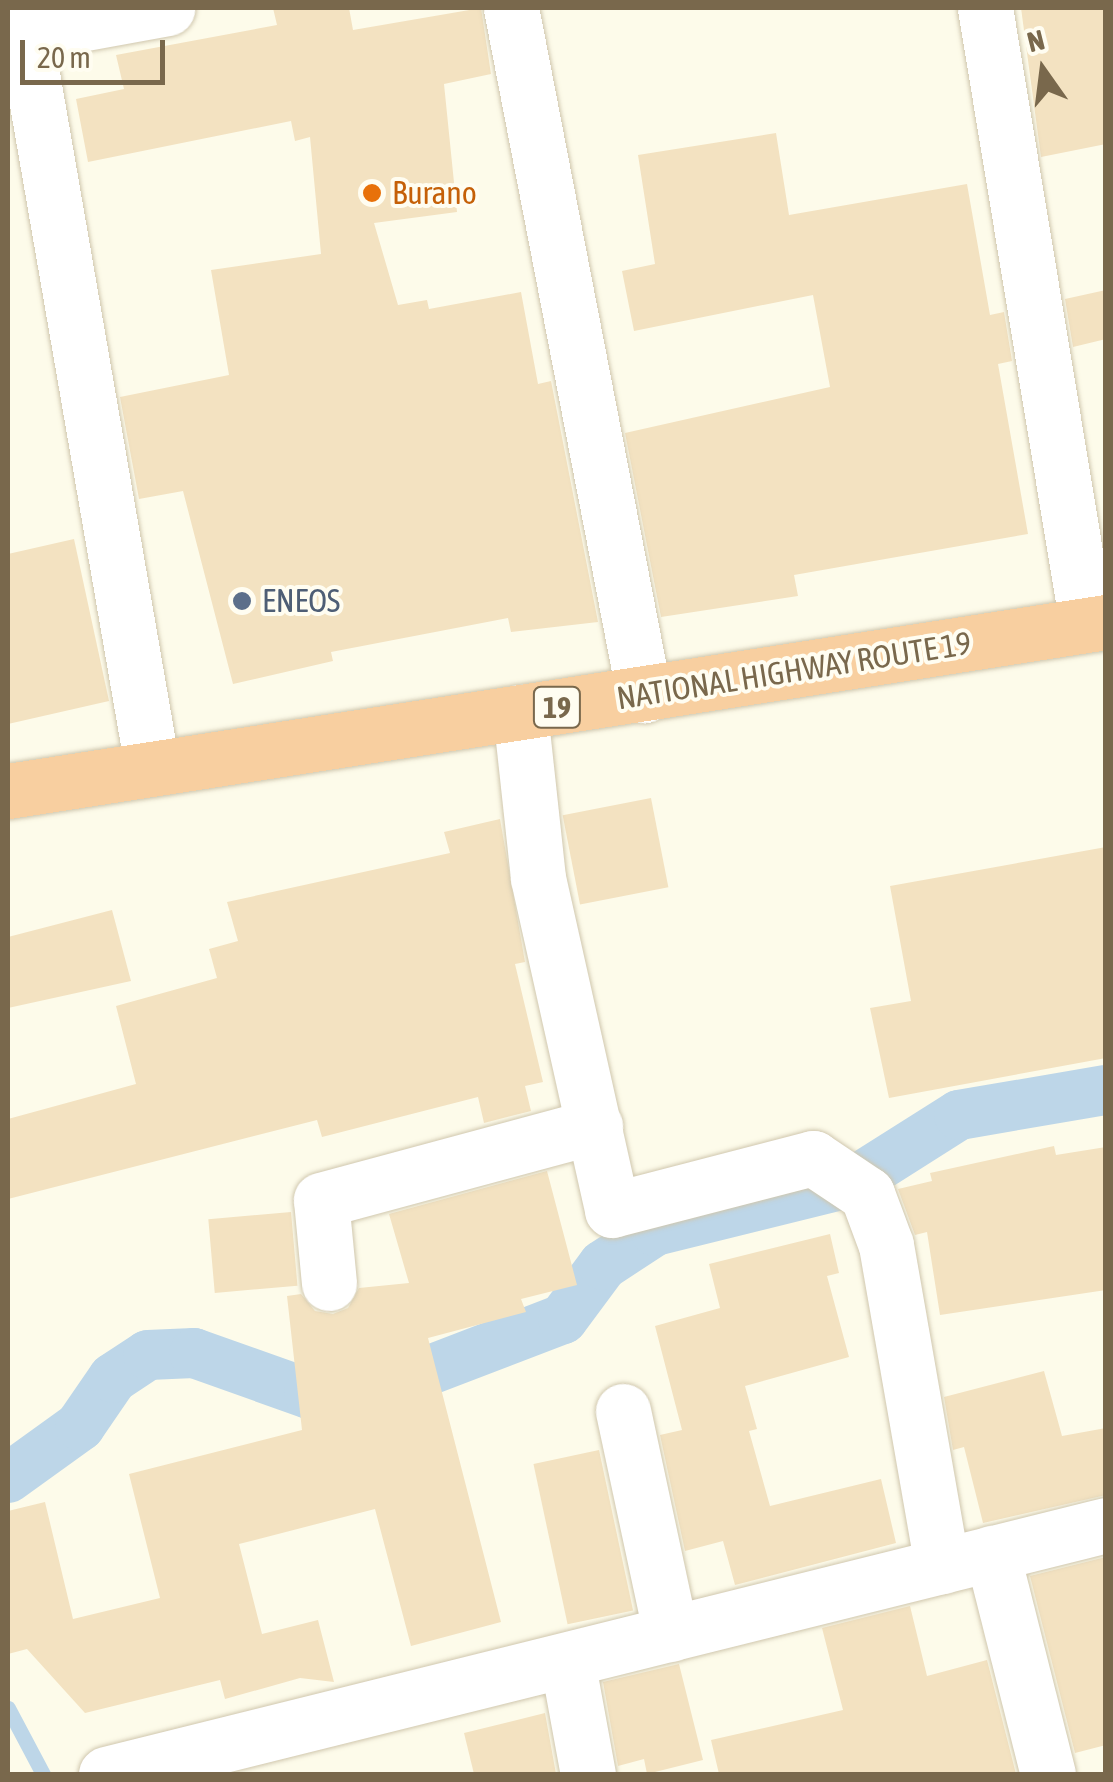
<!DOCTYPE html>
<html>
<head>
<meta charset="utf-8">
<style>
	body { margin:0 }
	#map { position:relative; width:1113px; height:1782px; overflow:hidden; background:#fdfbea; font-family:"Asap Condensed",sans-serif }
	div>[style] { position:absolute }
	.stream>* { height:15px; margin:-7.5px; padding:0 7.5px; transform-origin:7.5px; border-radius:7.5px; background:#bdd6e8 }
	.canal>* { height:50px; margin:-25px; padding:0 25px; transform-origin:25px; border-radius:25px; background:#bdd6e8 }
	.building>* { inset:0; background:#f3e2c1; transform-origin:0 0 }
	.roads { filter:drop-shadow(0 0 2px #d0c7ae) drop-shadow(0 0 2px #d0c7ae) }
	.minor>* { height:55px; margin:-27.5px; padding:0 27.5px; transform-origin:27.5px; border-radius:27.5px; background:#fff }
	.highway>* { height:55px; margin:-27.5px; padding:0 27.5px; transform-origin:27.5px; border-radius:27.5px; background:#f8cfa0 }
	.dots>* { width:28px; height:28px; translate:-50% -50%; box-sizing:border-box; border:5px solid #fffdf1; border-radius:50% }
	span { translate:-50% -50%; white-space:nowrap; text-align:center; line-height:1.15; -webkit-text-stroke:8px #fffdf1; paint-order:stroke }
	.shield-label span { padding:2px 8px; background:#fffdf1; border:2px solid; border-radius:8px; -webkit-text-stroke-width:0 }
	.shield-label { font-size:30px; color:#79684c; font-weight:700 }
	.food-label { font-size:32px; color:#c56008 }
	.left { translate:0 -50%; text-align:left }
	.service-label { font-size:32px; color:#4e5e75 }
	.street-label { font-size:32px; color:#79684c }
	.frame { position:absolute; inset:0; border:10px solid #79684c; pointer-events:none }
	.north { position:absolute; left:993px; top:20px; width:100px; height:100px; -webkit-text-stroke:8px #fffdf1; paint-order:stroke; rotate:346deg; font-size:28px; font-weight:700; line-height:40px; text-align:center; color:#79684c }
	.north::after { content:''; display:block; margin:auto; width:35px; height:45px; background:#79684c; clip-path:polygon(50% 0,100% 100%,50% 72%,0 100%) }
	.scale { position:absolute; left:20px; top:40px; width:145px; height:45px; box-sizing:border-box; border:5px solid #79684c; border-top:0; padding-left:12px; font-size:30px; line-height:35px; white-space:nowrap; color:#79684c; -webkit-text-stroke:8px #fffdf1; paint-order:stroke }
</style>
</head>
<body>
<div id="map">
	<div class="stream">
		<i style="left:8px;top:8px;width:4px"></i>
		<i style="left:8px;top:1708px;width:75px;rotate:62.1deg"></i>
	</div>
	<div class="canal">
		<i style="left:8px;top:1478px;width:89px;rotate:-35.8deg"></i>
		<i style="left:80px;top:1426px;width:58px;rotate:-55.5deg"></i>
		<i style="left:113px;top:1378px;width:42px;rotate:-33.3deg"></i>
		<i style="left:148px;top:1355px;width:46px;rotate:-2.5deg"></i>
		<i style="left:194px;top:1353px;width:122px;rotate:19.6deg"></i>
		<i style="left:309px;top:1394px;width:115px;rotate:-10.5deg"></i>
		<i style="left:422px;top:1373px;width:151px;rotate:-21deg"></i>
		<i style="left:563px;top:1319px;width:67px;rotate:-53.5deg"></i>
		<i style="left:603px;top:1265px;width:62px;rotate:-33.2deg"></i>
		<i style="left:655px;top:1231px;width:204px;rotate:-13.9deg"></i>
		<i style="left:853px;top:1182px;width:125px;rotate:-32.3deg"></i>
		<i style="left:959px;top:1115px;width:149px;rotate:-9.7deg"></i>
	</div>
	<div class="building">
		<i style="clip-path:polygon(273px 8px,349px 8px,353px 30px,481px 8px,491px 74px,444px 84px,457px 212px,374px 223px,398px 305px,427px 300px,429px 309px,521px 292px,538px 384px,551px 381px,598px 622px,511px 632px,508px 618px,331px 652px,333px 661px,233px 684px,183px 491px,139px 499px,120px 397px,229px 375px,211px 270px,321px 254px,310px 137px,295px 141px,291px 121px,88px 162px,76px 99px,124px 89px,116px 55px,277px 25px)"></i>
		<i style="clip-path:polygon(1021px 8px,1106px 8px,1106px 144px,1041px 157px)"></i>
		<i style="clip-path:polygon(776px 133px,789px 215px,967px 184px,990px 315px,1004px 312px,1012px 361px,998px 364px,1028px 534px,794px 575px,798px 596px,661px 617px,625px 433px,830px 387px,813px 295px,634px 331px,622px 271px,655px 264px,638px 155px)"></i>
		<i style="clip-path:polygon(1106px 290px,1106px 339px,1073px 347px,1065px 299px)"></i>
		<i style="clip-path:polygon(74px 539px,109px 701px,8px 724px,8px 554px)"></i>
		<i style="left:651px;top:798px;width:91px;height:90px;rotate:79deg"></i>
		<i style="clip-path:polygon(500px 819px,525px 962px,515px 964px,543px 1082px,525px 1086px,531px 1111px,484px 1123px,478px 1097px,322px 1137px,317px 1120px,8px 1199px,8px 1119px,136px 1084px,116px 1006px,217px 978px,209px 949px,238px 941px,227px 902px,450px 853px,444px 832px)"></i>
		<i style="clip-path:polygon(1106px 847px,1106px 1058px,889px 1098px,870px 1008px,911px 1001px,890px 886px)"></i>
		<i style="clip-path:polygon(112px 910px,131px 981px,8px 1008px,8px 937px)"></i>
		<i style="clip-path:polygon(1054px 1146px,1056px 1155px,1106px 1147px,1106px 1290px,940px 1315px,927px 1232px,915px 1235px,898px 1189px,932px 1181px,930px 1173px)"></i>
		<i style="clip-path:polygon(547px 1171px,577px 1285px,521px 1299px,526px 1312px,428px 1338px,501px 1622px,411px 1646px,375px 1509px,239px 1544px,262px 1634px,318px 1620px,334px 1682px,300px 1678px,225px 1699px,220px 1680px,85px 1713px,27px 1649px,8px 1654px,8px 1511px,45px 1502px,73px 1619px,160px 1598px,129px 1474px,302px 1430px,287px 1296px,301px 1294px,315px 1311px,333px 1314px,348px 1308px,359px 1288px,409px 1283px,389px 1214px)"></i>
		<i style="left:291px;top:1212px;width:74px;height:83px;rotate:85deg"></i>
		<i style="clip-path:polygon(830px 1234px,839px 1273px,827px 1276px,849px 1357px,745px 1386px,757px 1429px,749px 1431px,770px 1506px,881px 1479px,896px 1543px,735px 1585px,723px 1541px,685px 1551px,660px 1435px,682px 1430px,655px 1326px,720px 1308px,709px 1264px)"></i>
		<i style="clip-path:polygon(1044px 1371px,1062px 1436px,1106px 1428px,1106px 1495px,983px 1523px,964px 1447px,953px 1450px,944px 1397px)"></i>
		<i style="left:599px;top:1450px;width:164px;height:67px;rotate:78deg"></i>
		<i style="clip-path:polygon(1106px 1557px,1106px 1745px,1075px 1753px,1030px 1576px)"></i>
		<i style="clip-path:polygon(910px 1606px,927px 1676px,987px 1660px,1016px 1774px,719px 1774px,711px 1740px,843px 1710px,822px 1628px)"></i>
		<i style="clip-path:polygon(679px 1664px,703px 1760px,647px 1774px,644px 1759px,618px 1766px,603px 1682px)"></i>
		<i style="clip-path:polygon(545px 1713px,556px 1774px,474px 1774px,464px 1733px)"></i>
	</div>
	<div class="roads">
		<div class="minor">
			<i style="left:511px;top:8px;width:700px;rotate:79.04deg"></i>
			<i style="left:985px;top:8px;width:625px;rotate:80.61deg"></i>
			<i style="left:25px;top:34px;width:743px;rotate:80.16deg"></i>
			<i style="left:8px;top:37px;width:162px;rotate:-10.3deg"></i>
			<i style="left:520px;top:712px;width:167px;rotate:83.8deg"></i>
			<i style="left:538px;top:878px;width:340px;rotate:77.4deg"></i>
			<i style="left:612px;top:1210px;width:208px;rotate:-14.5deg"></i>
			<i style="left:813px;top:1158px;width:65px;rotate:33.7deg"></i>
			<i style="left:867px;top:1194px;width:54px;rotate:69.6deg"></i>
			<i style="left:886px;top:1245px;width:326px;rotate:80.1deg"></i>
			<i style="left:329px;top:1283px;width:83px;rotate:-95.5deg"></i>
			<i style="left:321px;top:1200px;width:284px;rotate:-15.1deg"></i>
			<i style="left:623px;top:1411px;width:228px;rotate:77.9deg"></i>
			<i style="left:992px;top:1553px;width:228px;rotate:75.8deg"></i>
			<i style="left:567px;top:1660px;width:116px;rotate:79.6deg"></i>
			<i style="left:106px;top:1774px;width:1031px;rotate:-13.98deg"></i>
		</div>
		<div class="highway">
			<i style="left:8px;top:791px;width:1111px;rotate:-8.75deg"></i>
		</div>
	</div>
	<div class="dots">
		<i style="left:372px;top:193px;background:#e8710a"></i>
		<i style="left:242px;top:601px;background:#5c6f8a"></i>
	</div>
	<div class="shield-label">
		<span style="left:557px;top:707px">19</span>
	</div>
	<div class="food-label">
		<span class="left" style="left:392px;top:193px">Burano</span>
	</div>
	<div class="service-label">
		<span class="left" style="left:262px;top:601px">ENEOS</span>
	</div>
	<div class="street-label">
		<span style="left:794px;top:671px;rotate:-9deg">NATIONAL HIGHWAY ROUTE 19</span>
	</div>
	<div class="frame"></div>
	<div class="north">N</div>
	<div class="scale">20 m</div>
</div>
</body>
</html>
